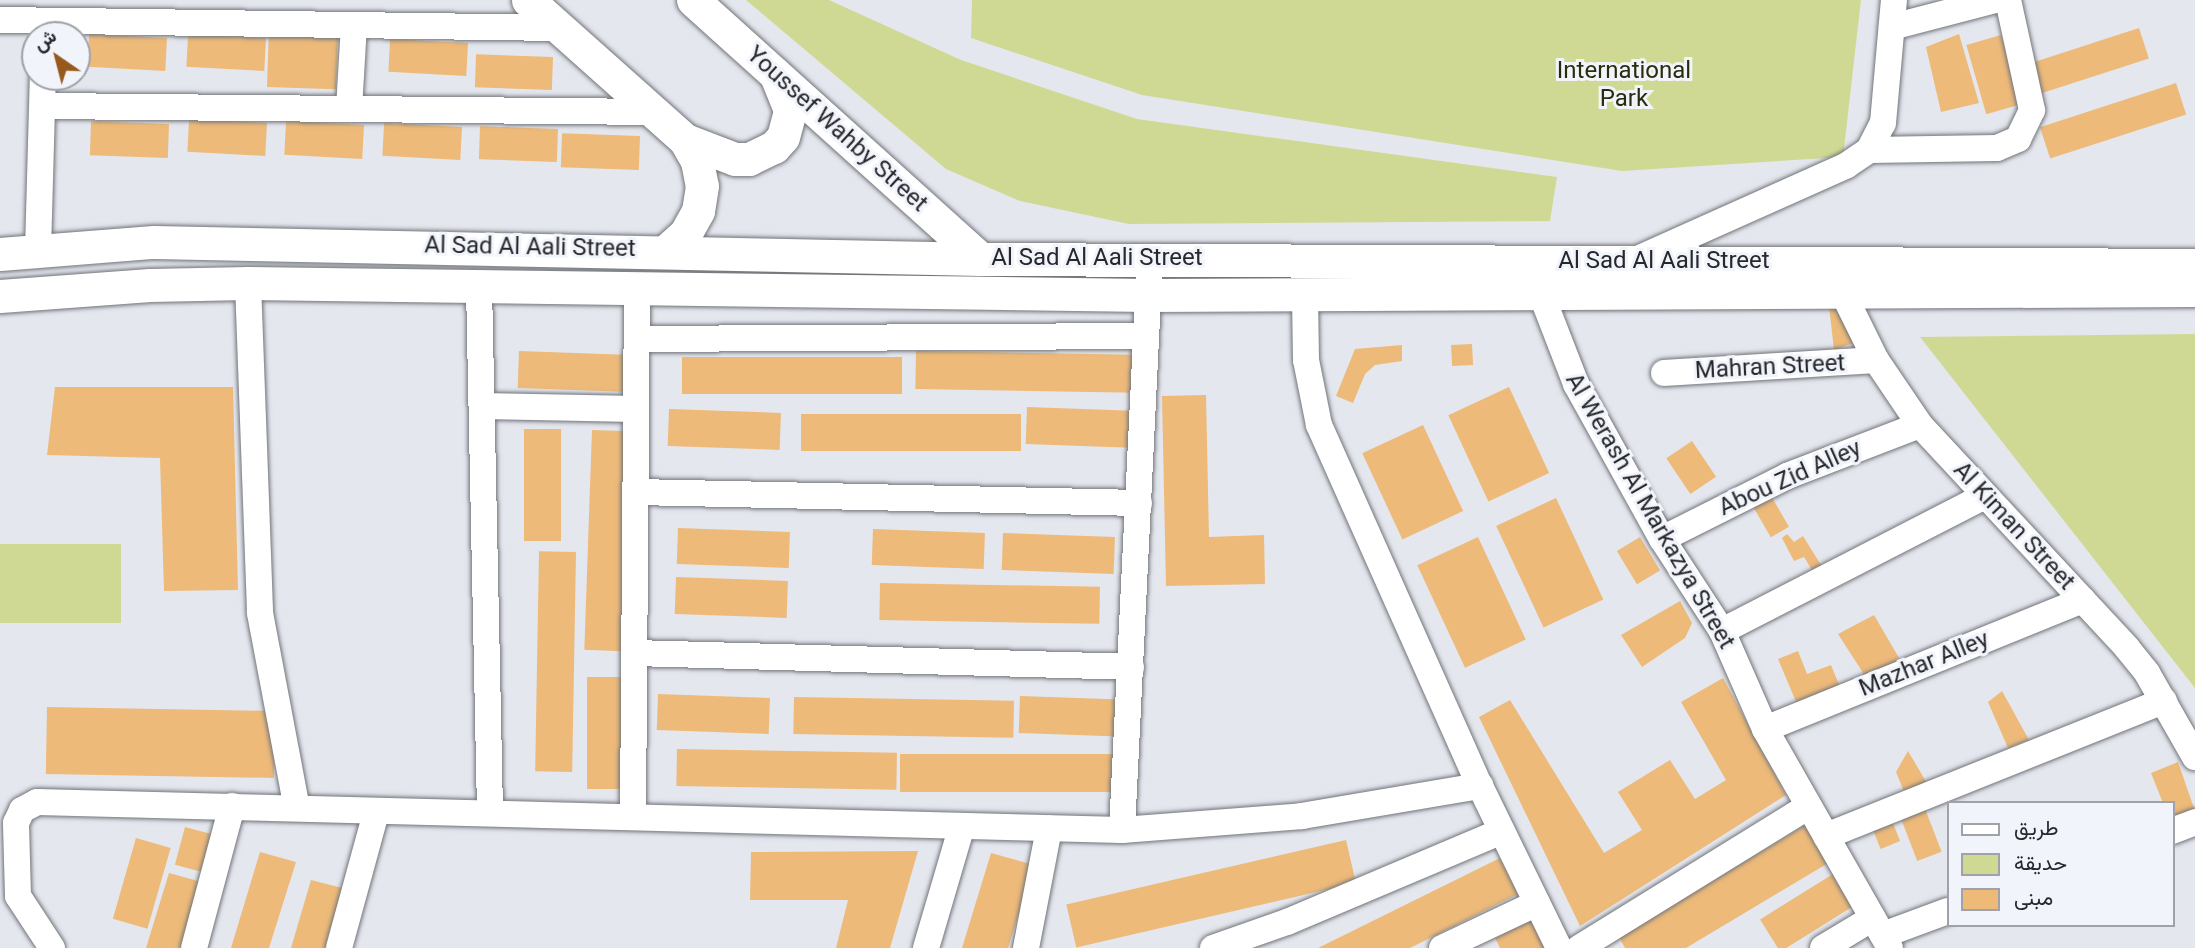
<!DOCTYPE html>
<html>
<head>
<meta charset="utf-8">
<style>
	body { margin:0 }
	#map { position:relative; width:2195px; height:948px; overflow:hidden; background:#e4e7ee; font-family:Roboto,Vazirmatn,sans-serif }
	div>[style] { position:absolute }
	.green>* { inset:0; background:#d0d994; transform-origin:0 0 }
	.building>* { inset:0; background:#edba7a; transform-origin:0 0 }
	.roads { filter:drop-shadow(0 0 2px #717479) drop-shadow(0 0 2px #717479) }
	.minor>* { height:26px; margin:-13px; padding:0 13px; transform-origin:13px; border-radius:13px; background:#fff }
	.major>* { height:33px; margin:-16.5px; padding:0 16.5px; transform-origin:16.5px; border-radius:16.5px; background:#fff }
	span { translate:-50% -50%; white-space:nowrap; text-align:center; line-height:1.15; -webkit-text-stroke:6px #f1f4fb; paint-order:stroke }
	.park-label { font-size:24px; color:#2a2d0b }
	.street-label { font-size:24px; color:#27282b }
	.legend { position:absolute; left:1947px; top:801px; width:228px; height:126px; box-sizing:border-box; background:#f1f4fb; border:2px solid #a0a2a8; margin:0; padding:9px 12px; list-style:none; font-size:21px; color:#27282b }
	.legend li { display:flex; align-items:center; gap:14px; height:35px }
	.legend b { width:35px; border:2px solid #a0a2a8 }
	.north { position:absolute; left:21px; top:21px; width:70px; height:70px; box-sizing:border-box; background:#f1f4fb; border:2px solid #a0a2a8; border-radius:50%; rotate:325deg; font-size:19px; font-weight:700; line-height:28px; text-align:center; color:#27282b }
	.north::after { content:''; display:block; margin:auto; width:24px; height:32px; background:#97591e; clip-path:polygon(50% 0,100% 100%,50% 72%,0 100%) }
</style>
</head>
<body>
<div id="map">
	<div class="green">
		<i style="clip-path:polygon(746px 0,829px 0,961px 60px,1137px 119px,1557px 177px,1550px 221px,1129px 224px,1020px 201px,946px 169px)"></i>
		<i style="clip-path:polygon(972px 0,1861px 0,1843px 157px,1622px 171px,1142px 95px,971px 38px)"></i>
		<i style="clip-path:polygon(2195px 334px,2195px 688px,1920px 337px)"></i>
		<i style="left:0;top:544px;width:121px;height:79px"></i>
	</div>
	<div class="building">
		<i style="left:2139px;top:28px;width:32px;height:117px;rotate:72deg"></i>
		<i style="left:269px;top:29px;width:69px;height:58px;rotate:2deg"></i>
		<i style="clip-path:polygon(1959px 34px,1979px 103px,1941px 112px,1926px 47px)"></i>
		<i style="left:2001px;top:35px;width:72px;height:36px;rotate:74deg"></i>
		<i style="left:167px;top:38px;width:33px;height:78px;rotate:93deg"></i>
		<i style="left:266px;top:38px;width:33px;height:78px;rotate:93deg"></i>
		<i style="left:468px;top:43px;width:33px;height:78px;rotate:93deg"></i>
		<i style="left:553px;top:57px;width:33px;height:77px;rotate:92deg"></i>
		<i style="left:2176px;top:83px;width:33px;height:143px;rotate:72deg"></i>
		<i style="left:267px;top:123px;width:33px;height:78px;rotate:93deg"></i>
		<i style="left:169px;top:124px;width:34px;height:78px;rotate:92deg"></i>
		<i style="left:364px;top:125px;width:34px;height:78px;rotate:93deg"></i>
		<i style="left:462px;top:127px;width:33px;height:78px;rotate:93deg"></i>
		<i style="left:558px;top:129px;width:33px;height:78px;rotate:92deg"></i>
		<i style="left:640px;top:136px;width:34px;height:78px;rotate:92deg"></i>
		<i style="clip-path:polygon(1829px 306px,1846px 306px,1862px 340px,1834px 350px)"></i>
		<i style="left:1472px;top:344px;width:21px;height:21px;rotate:87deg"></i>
		<i style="clip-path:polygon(1402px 345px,1402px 361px,1375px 365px,1365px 374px,1353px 403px,1336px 396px,1355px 349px)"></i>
		<i style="left:519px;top:351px;width:113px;height:37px;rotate:2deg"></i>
		<i style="left:916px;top:351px;width:220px;height:38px;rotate:1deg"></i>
		<i style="left:682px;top:357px;width:220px;height:37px"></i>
		<i style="clip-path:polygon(55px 387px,233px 387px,238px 590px,164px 591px,160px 458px,47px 455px)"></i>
		<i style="left:1509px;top:387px;width:95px;height:67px;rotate:65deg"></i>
		<i style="clip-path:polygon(1206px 395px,1209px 537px,1264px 535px,1265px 584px,1166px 586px,1162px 396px)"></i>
		<i style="left:1027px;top:407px;width:112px;height:37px;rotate:2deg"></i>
		<i style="left:669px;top:409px;width:112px;height:37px;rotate:2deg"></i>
		<i style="left:801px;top:414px;width:220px;height:37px"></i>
		<i style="left:1423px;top:425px;width:95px;height:67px;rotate:65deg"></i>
		<i style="left:524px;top:429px;width:37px;height:112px"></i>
		<i style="left:592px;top:430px;width:38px;height:220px;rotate:2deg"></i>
		<i style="left:1692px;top:441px;width:43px;height:31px;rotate:56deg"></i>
		<i style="left:1766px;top:487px;width:46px;height:21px;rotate:60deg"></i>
		<i style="left:1556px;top:498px;width:112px;height:66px;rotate:65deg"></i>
		<i style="left:678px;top:528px;width:112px;height:36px;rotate:2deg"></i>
		<i style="left:873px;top:529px;width:112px;height:36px;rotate:2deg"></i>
		<i style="left:1003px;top:533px;width:112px;height:37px;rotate:2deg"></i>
		<i style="clip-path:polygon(1787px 534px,1794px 542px,1803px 536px,1821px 565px,1812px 570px,1804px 557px,1794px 561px,1782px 538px)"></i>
		<i style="left:1478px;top:537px;width:113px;height:67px;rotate:65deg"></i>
		<i style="left:1640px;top:537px;width:39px;height:27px;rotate:59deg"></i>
		<i style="left:576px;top:552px;width:220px;height:37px;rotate:91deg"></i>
		<i style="left:676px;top:577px;width:112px;height:37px;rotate:2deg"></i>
		<i style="left:880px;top:583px;width:220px;height:37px;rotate:1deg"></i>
		<i style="clip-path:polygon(1680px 601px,1692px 623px,1685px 638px,1642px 667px,1621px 635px)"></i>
		<i style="clip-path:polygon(1874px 615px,1902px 663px,1867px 679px,1838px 634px)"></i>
		<i style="clip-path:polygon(1798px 651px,1807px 674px,1831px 665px,1842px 692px,1799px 709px,1778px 659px)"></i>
		<i style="left:587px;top:677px;width:37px;height:112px"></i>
		<i style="clip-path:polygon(1723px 678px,1786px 795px,1580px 926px,1479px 717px,1510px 700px,1604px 853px,1642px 830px,1618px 792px,1670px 760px,1695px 799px,1726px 780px,1681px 702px)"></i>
		<i style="clip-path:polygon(2002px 691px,2029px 740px,2008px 748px,1988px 702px)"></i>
		<i style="left:658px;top:694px;width:112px;height:36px;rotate:2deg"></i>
		<i style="left:1020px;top:696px;width:100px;height:37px;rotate:2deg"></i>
		<i style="left:794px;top:697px;width:220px;height:37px;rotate:1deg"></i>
		<i style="left:47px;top:707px;width:228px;height:67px;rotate:1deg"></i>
		<i style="left:677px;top:749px;width:220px;height:37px;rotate:1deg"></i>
		<i style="clip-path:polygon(1908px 751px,1928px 785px,1905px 794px,1896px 772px)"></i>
		<i style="left:900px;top:754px;width:221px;height:38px"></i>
		<i style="clip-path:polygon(2178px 762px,2195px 811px,2172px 820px,2172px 803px,2163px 803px,2151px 773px)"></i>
		<i style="left:1924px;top:806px;width:49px;height:26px;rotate:69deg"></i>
		<i style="left:1890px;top:816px;width:27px;height:21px;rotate:68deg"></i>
		<i style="clip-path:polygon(1812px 821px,1835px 859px,1686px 948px,1625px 948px,1619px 937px)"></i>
		<i style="left:185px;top:827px;width:35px;height:39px;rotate:15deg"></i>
		<i style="left:136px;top:838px;width:36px;height:84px;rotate:16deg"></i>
		<i style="left:1346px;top:840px;width:44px;height:287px;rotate:77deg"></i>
		<i style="clip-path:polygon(918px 851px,890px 948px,836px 948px,848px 900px,750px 900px,751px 852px)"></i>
		<i style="clip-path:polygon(260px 852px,296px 862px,269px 948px,231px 948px)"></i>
		<i style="clip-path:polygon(991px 853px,1034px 865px,1008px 948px,962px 948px)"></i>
		<i style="clip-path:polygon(1500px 858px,1518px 894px,1410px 948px,1318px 948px)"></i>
		<i style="clip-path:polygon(169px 873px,205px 883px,185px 948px,146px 948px)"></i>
		<i style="left:1833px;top:874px;width:38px;height:86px;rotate:58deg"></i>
		<i style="clip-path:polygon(311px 880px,346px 889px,330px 948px,291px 948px)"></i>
		<i style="clip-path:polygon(1535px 918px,1549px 948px,1500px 948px,1495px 938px)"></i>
	</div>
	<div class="roads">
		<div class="minor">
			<i style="left:0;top:20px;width:559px;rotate:0.82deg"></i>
			<i style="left:1892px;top:27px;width:107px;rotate:-14.6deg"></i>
			<i style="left:43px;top:106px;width:610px;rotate:0.56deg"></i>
			<i style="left:349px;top:109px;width:84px;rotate:-86.6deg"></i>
			<i style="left:1869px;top:150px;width:128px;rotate:-0.9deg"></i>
			<i style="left:1997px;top:148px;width:23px;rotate:-23deg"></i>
			<i style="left:2018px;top:139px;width:32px;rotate:-64deg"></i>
			<i style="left:2032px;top:110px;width:113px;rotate:-102.3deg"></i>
			<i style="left:38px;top:251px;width:174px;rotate:-88.4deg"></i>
			<i style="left:1635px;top:260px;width:232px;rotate:-24.1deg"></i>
			<i style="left:1847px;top:165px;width:27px;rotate:-34deg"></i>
			<i style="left:1869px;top:150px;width:30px;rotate:-63deg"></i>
			<i style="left:1883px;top:123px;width:123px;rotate:-84.9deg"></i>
			<i style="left:248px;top:283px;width:330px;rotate:87.9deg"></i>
			<i style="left:260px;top:613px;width:198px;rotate:79.3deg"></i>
			<i style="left:479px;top:286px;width:527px;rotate:88.8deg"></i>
			<i style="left:1841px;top:289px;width:79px;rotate:63.8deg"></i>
			<i style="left:1876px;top:360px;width:78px;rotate:55.9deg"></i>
			<i style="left:1920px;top:425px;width:304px;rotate:47.1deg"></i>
			<i style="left:2127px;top:648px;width:32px;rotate:51deg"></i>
			<i style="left:2147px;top:673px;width:97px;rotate:60.3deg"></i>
			<i style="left:1540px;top:291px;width:100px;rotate:68.8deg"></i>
			<i style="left:1576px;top:384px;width:177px;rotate:61deg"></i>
			<i style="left:1662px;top:539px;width:110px;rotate:56.9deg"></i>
			<i style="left:1722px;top:631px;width:107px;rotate:66.3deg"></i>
			<i style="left:1765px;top:729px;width:252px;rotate:60.3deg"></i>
			<i style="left:1305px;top:296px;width:64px;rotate:89.1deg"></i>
			<i style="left:1306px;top:360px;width:66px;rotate:78.7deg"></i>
			<i style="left:1319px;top:425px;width:395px;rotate:66deg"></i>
			<i style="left:1480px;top:786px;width:180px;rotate:64deg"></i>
			<i style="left:637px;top:339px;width:509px;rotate:-0.34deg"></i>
			<i style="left:1664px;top:373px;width:212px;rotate:-3.5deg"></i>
			<i style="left:482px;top:406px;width:154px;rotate:1.1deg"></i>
			<i style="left:636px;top:492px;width:503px;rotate:1.25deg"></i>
			<i style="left:1662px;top:539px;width:140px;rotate:-26.7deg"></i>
			<i style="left:1787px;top:476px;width:142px;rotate:-21deg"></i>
			<i style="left:1722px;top:631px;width:293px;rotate:-27.2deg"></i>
			<i style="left:634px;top:653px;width:497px;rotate:1.6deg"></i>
			<i style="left:1765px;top:729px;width:343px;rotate:-22.1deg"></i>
			<i style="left:633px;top:817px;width:527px;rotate:-89.57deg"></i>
			<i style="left:1122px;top:830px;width:573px;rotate:-87.2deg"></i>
			<i style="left:2172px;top:831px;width:25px;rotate:-21deg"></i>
			<i style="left:1826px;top:836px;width:364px;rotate:-21.8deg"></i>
			<i style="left:1883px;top:935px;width:69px;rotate:-20.3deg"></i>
			<i style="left:52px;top:948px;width:62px;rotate:-123.2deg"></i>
			<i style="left:18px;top:896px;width:73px;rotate:-91.6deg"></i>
			<i style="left:16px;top:823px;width:14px;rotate:-65deg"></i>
			<i style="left:22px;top:810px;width:17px;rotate:-28deg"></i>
			<i style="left:37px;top:802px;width:1085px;rotate:1.48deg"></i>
			<i style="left:1122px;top:830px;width:181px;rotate:-4.4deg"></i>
			<i style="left:1302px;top:816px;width:181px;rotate:-9.6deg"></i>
			<i style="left:194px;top:948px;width:147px;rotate:-75deg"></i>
			<i style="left:339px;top:948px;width:140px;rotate:-74.7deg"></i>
			<i style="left:926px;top:948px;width:127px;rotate:-73.6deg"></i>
			<i style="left:1026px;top:948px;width:122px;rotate:-79.1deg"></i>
			<i style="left:1213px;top:948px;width:78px;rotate:-19.4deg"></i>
			<i style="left:1287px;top:922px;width:233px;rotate:-22.9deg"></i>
			<i style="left:1442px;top:948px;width:105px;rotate:-25.3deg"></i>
			<i style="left:1579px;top:948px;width:270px;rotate:-31.7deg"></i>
			<i style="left:1823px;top:948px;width:58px;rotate:-31deg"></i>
		</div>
		<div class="major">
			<i style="left:528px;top:0;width:210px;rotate:41.7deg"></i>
			<i style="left:685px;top:140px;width:24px;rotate:60deg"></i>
			<i style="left:697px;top:161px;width:25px;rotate:79deg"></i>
			<i style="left:702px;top:186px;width:25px;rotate:99deg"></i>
			<i style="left:698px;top:211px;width:25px;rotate:119deg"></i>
			<i style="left:686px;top:233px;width:25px;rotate:138deg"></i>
			<i style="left:693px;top:0;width:387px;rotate:42deg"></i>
			<i style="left:685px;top:140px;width:53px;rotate:20.8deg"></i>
			<i style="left:735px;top:159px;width:14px"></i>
			<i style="left:749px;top:159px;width:28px;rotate:-26deg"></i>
			<i style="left:774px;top:147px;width:13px;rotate:-48deg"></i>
			<i style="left:783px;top:137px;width:28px;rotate:-75deg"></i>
			<i style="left:790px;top:110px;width:38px;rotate:-112deg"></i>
			<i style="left:0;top:254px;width:154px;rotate:-4.5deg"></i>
			<i style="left:154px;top:242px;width:827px;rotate:1.18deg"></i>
			<i style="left:981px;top:259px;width:1214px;rotate:0.28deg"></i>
			<i style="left:0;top:296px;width:150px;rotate:-4.2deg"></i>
			<i style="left:150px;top:285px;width:98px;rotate:-1.2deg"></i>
			<i style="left:248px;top:283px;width:900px;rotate:0.76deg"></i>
			<i style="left:1148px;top:295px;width:1047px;rotate:-0.27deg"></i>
		</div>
	</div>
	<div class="park-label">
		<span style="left:1624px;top:85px">International<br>Park</span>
	</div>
	<div class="street-label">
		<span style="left:837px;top:129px;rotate:42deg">Youssef Wahby Street</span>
		<span style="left:530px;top:247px;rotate:1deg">Al Sad Al Aali Street</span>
		<span style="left:1097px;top:258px">Al Sad Al Aali Street</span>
		<span style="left:1664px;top:261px">Al Sad Al Aali Street</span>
		<span style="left:1770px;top:367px;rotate:-3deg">Mahran Street</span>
		<span style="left:1790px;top:478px;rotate:-24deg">Abou Zid Alley</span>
		<span style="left:1650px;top:511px;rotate:60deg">Al Werash Al Markazya Street</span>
		<span style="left:2014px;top:526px;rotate:47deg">Al Kiman Street</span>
		<span style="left:1924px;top:664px;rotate:-22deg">Mazhar Alley</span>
	</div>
	<ul class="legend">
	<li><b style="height:9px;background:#fff"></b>طريق</li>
	<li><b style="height:19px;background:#d0d994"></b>حديقة</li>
	<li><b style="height:19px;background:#edba7a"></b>مبنى</li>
	</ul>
	<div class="north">ش</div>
</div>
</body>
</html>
